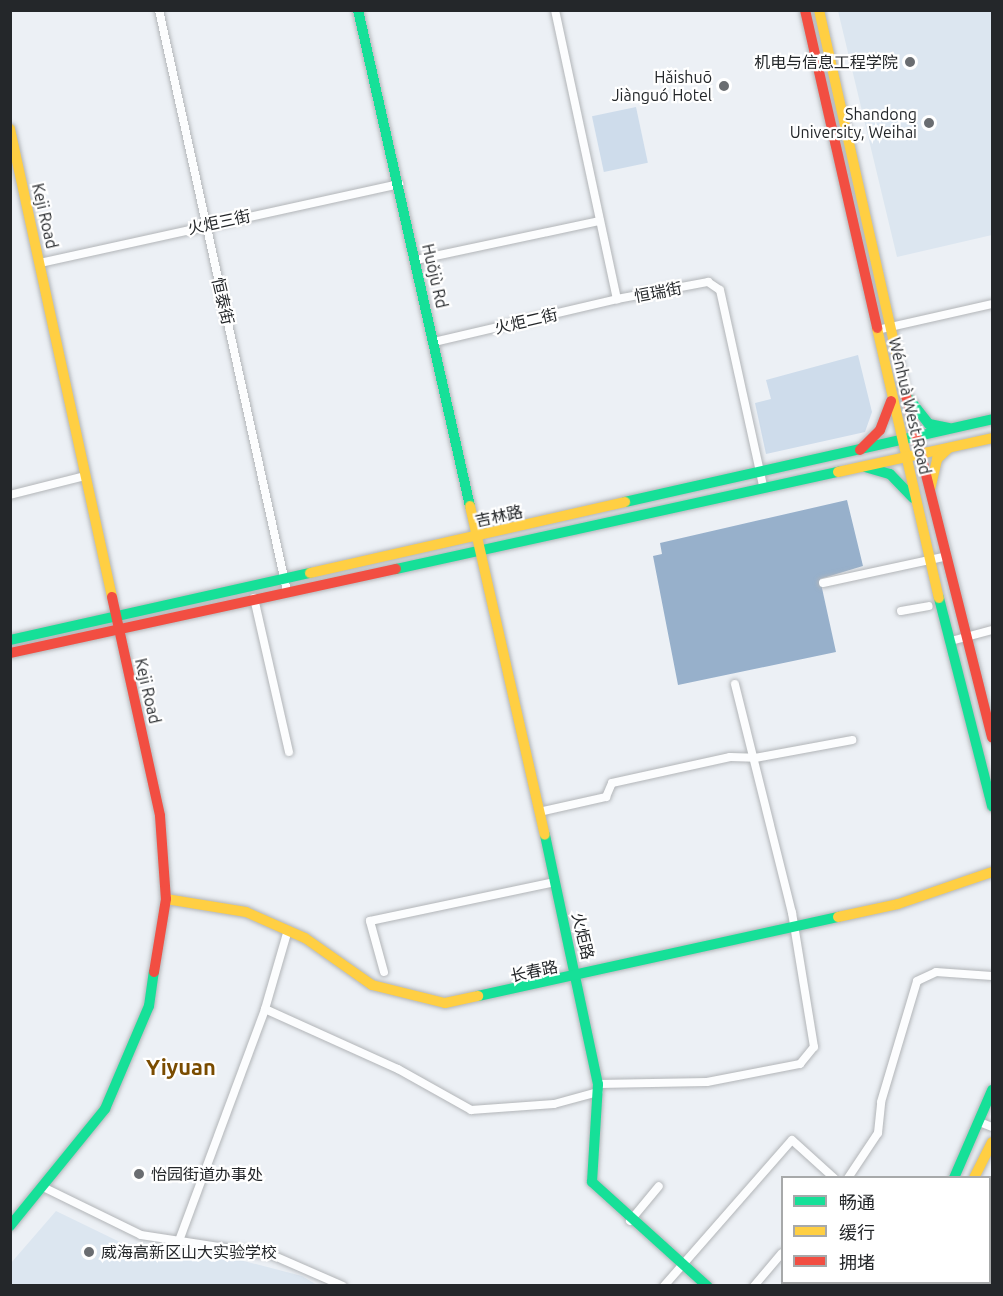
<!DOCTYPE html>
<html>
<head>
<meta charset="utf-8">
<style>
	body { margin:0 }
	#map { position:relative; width:1003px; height:1296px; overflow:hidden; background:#ecf0f5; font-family:Ubuntu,"Noto Sans SC",sans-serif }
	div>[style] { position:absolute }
	.built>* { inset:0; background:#dce6f0 }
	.green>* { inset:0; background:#cedceb; transform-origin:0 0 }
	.water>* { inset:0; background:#97b0cb }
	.roads { filter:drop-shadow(0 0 2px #b2b5b8) drop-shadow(0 0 2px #b2b5b8) }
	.street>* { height:8px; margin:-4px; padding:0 4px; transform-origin:4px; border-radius:4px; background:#fcfdfe }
	.fast>* { height:10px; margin:-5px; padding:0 5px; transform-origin:5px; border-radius:5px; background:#16e098 }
	.slow>* { height:10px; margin:-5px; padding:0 5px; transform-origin:5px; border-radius:5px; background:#ffcf43 }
	.jam>* { height:10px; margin:-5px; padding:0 5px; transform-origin:5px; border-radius:5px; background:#f24e42 }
	.dots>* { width:16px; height:16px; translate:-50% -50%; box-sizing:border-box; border:3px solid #fff; border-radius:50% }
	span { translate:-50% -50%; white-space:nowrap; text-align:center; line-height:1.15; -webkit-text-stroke:4.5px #fff; paint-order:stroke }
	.poi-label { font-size:16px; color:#24272a }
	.right { translate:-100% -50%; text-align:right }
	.left { translate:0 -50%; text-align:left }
	.street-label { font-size:16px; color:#24272a }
	.district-label { font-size:22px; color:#7a4c00; font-weight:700 }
	.frame { position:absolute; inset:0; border:12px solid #24272a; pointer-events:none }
	.legend { position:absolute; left:781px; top:1176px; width:210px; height:108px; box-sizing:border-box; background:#fff; border:2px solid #a7a9aa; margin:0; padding:8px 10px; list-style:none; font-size:18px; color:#24272a }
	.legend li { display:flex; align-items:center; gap:12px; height:30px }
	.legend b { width:30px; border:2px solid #a7a9aa }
</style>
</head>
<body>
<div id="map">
	<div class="built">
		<i style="clip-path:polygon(838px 11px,992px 11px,992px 235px,897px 257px)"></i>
		<i style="clip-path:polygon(56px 1211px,124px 1244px,190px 1259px,240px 1260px,302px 1276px,317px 1285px,11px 1285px,11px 1263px)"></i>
	</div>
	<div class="green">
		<i style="left:636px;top:107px;width:57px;height:45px;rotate:78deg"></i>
		<i style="clip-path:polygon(858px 355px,872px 412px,865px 432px,766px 454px,755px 403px,771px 399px,766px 380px)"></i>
	</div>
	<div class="water">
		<i style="clip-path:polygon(847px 500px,863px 566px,820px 579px,836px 652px,678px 685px,653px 556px,662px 554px,660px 543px)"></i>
	</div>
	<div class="roads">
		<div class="street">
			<i style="left:159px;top:10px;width:595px;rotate:77.58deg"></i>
			<i style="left:555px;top:10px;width:296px;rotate:77.9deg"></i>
			<i style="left:617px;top:299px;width:93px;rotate:-10.6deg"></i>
			<i style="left:708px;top:282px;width:14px;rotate:34deg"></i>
			<i style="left:720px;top:290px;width:200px;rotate:77.6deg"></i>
			<i style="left:416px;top:260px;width:188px;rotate:-12deg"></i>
			<i style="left:40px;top:263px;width:368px;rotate:-12.4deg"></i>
			<i style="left:877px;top:330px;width:118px;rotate:-12.7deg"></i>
			<i style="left:434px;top:342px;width:188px;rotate:-13.2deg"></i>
			<i style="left:10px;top:495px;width:77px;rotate:-14.2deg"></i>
			<i style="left:823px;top:583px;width:123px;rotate:-12.2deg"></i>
			<i style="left:254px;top:598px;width:158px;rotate:77.2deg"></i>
			<i style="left:901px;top:611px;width:28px;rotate:-10deg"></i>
			<i style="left:951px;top:641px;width:42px;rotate:-15deg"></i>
			<i style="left:539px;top:812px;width:69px;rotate:-12.6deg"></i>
			<i style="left:606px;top:797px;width:15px;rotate:-67deg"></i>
			<i style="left:612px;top:783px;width:121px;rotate:-12.4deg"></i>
			<i style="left:730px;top:757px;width:25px;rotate:2deg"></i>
			<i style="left:755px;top:758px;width:99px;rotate:-10.5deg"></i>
			<i style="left:384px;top:972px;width:53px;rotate:-105.4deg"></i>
			<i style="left:370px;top:921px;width:189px;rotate:-11.9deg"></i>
			<i style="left:265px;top:1009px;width:146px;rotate:24.3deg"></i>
			<i style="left:398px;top:1069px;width:84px;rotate:29.3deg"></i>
			<i style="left:471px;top:1110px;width:83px;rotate:-4.1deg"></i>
			<i style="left:554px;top:1104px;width:46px;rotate:-15.3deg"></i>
			<i style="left:598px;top:1084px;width:109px;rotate:-1.1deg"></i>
			<i style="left:707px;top:1082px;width:95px;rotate:-11deg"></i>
			<i style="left:800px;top:1064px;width:22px;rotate:-51deg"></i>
			<i style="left:814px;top:1047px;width:136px;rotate:-99.3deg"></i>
			<i style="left:792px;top:913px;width:236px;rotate:-104deg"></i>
			<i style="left:982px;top:1123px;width:11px;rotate:22deg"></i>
			<i style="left:848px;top:1178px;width:54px;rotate:-56.3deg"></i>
			<i style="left:878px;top:1133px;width:31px;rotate:-84deg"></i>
			<i style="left:881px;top:1102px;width:126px;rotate:-73.4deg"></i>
			<i style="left:917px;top:981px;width:21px;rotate:-25deg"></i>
			<i style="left:936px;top:972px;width:56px;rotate:4.1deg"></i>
			<i style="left:43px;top:1187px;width:109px;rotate:26.1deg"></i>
			<i style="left:141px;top:1235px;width:133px;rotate:8.7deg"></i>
			<i style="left:272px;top:1255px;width:77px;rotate:23.6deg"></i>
			<i style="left:630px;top:1221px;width:45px;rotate:-50.4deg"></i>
			<i style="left:180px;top:1238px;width:244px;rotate:-69.6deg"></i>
			<i style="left:265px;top:1009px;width:82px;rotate:-73.8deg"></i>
			<i style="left:990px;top:1278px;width:2px;rotate:27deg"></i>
			<i style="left:664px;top:1286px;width:194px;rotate:-48.8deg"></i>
			<i style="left:792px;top:1140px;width:57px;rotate:42.1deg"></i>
			<i style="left:754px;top:1286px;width:43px;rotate:-49.7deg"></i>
		</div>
		<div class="fast">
			<i style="left:358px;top:10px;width:508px;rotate:77.28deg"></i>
			<i style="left:910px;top:400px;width:31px;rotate:52deg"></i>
			<i style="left:929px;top:424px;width:20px;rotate:11deg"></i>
			<i style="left:865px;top:467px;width:26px;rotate:16deg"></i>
			<i style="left:890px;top:474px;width:33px;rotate:46deg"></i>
			<i style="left:625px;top:502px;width:376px;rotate:-12.7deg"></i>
			<i style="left:396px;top:569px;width:453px;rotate:-12.4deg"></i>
			<i style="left:939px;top:598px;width:215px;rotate:75.7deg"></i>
			<i style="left:10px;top:640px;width:307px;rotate:-12.6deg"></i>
			<i style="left:545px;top:835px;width:255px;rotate:78deg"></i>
			<i style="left:598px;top:1084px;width:98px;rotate:93.5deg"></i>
			<i style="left:592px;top:1182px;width:155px;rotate:42.1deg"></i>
			<i style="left:478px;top:996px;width:369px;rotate:-12.4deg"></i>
			<i style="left:954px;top:1178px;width:96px;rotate:-66.6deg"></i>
			<i style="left:10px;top:1226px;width:151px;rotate:-50.9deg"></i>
			<i style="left:105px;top:1109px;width:112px;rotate:-66.9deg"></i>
			<i style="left:149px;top:1006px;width:34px;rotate:-82deg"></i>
			<i style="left:897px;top:1286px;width:5px;rotate:-53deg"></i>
		</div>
		<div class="slow">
			<i style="left:819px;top:10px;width:395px;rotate:77.3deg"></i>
			<i style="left:10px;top:129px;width:479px;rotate:77.7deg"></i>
			<i style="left:877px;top:328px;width:277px;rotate:77.1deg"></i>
			<i style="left:838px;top:472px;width:158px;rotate:-12.4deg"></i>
			<i style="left:930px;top:490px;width:32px;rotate:-77deg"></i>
			<i style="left:937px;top:459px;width:16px;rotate:-43deg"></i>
			<i style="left:470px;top:506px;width:337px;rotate:77.2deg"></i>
			<i style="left:310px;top:573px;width:323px;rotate:-12.7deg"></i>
			<i style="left:166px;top:899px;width:81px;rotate:9.2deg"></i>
			<i style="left:246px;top:912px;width:64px;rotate:23.8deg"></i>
			<i style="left:305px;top:938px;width:82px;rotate:35deg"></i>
			<i style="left:372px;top:985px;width:75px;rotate:13.9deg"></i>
			<i style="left:445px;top:1003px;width:34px;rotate:-12deg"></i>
			<i style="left:838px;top:917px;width:61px;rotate:-12.2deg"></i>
			<i style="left:898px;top:904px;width:99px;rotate:-18.8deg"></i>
			<i style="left:974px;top:1178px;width:40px;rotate:-63.4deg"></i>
		</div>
		<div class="jam">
			<i style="left:805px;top:10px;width:326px;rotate:77.2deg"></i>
			<i style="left:906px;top:395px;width:353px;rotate:75.9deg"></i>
			<i style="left:860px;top:450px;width:28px;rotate:-45deg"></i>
			<i style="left:880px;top:430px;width:31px;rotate:-69deg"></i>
			<i style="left:112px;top:597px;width:224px;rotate:77.6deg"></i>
			<i style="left:160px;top:816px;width:83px;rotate:85.9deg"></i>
			<i style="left:166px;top:899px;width:74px;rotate:99.3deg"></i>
			<i style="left:10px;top:653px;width:395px;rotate:-12.3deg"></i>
			<i style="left:877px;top:1286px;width:5px;rotate:-53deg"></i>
		</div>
	</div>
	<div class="dots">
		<i style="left:910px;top:62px;background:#6a6d71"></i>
		<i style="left:724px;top:86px;background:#6a6d71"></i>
		<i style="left:929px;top:123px;background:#6a6d71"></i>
		<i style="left:139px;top:1174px;background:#6a6d71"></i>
		<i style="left:89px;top:1252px;background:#6a6d71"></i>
	</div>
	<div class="poi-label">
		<span class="right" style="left:898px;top:62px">机电与信息工程学院</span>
		<span class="right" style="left:712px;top:86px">Hǎishuō<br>Jiànguó Hotel</span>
		<span class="right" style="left:917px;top:123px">Shandong<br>University, Weihai</span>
		<span class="left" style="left:151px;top:1174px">怡园街道办事处</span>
		<span class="left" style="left:101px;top:1252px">威海高新区山大实验学校</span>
	</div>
	<div class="street-label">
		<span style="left:45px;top:216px;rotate:77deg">Keji Road</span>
		<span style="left:219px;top:222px;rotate:-12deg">火炬三街</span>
		<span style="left:435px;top:276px;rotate:77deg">Huǒjù Rd</span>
		<span style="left:658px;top:292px;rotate:-11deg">恒瑞街</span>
		<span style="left:223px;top:301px;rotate:77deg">恒泰街</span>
		<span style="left:526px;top:321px;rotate:-13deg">火炬二街</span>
		<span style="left:910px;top:406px;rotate:77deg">Wénhuà West Road</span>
		<span style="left:499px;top:516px;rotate:-12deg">吉林路</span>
		<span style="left:148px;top:691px;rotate:77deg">Keji Road</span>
		<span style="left:583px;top:936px;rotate:77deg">火炬路</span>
		<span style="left:534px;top:971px;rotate:-12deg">长春路</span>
	</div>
	<div class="district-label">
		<span style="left:181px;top:1067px">Yiyuan</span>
	</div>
	<div class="frame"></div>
	<ul class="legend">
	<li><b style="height:8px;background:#16e098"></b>畅通</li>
	<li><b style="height:8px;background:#ffcf43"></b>缓行</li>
	<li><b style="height:8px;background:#f24e42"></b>拥堵</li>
	</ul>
</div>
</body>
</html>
